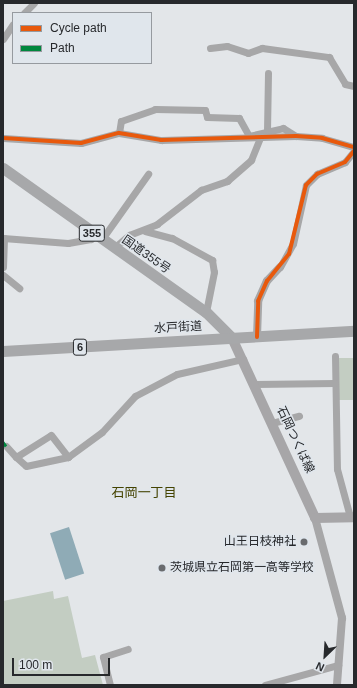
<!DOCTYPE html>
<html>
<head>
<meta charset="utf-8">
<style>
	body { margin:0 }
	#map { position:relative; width:357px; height:688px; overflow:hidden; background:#e3e6e9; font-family:Arial,"Noto Sans JP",sans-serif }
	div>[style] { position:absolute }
	.green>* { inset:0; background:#c3cdc2; transform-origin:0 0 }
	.water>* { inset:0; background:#8fabb6; transform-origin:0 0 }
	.minor>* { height:7px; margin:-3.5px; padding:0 3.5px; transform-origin:3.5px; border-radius:3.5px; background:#a7a7a8 }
	.tertiary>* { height:8px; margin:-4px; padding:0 4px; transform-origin:4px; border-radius:4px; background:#a7a7a8 }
	.secondary>* { height:10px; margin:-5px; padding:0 5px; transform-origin:5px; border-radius:5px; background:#a7a6a8 }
	.trunk>* { height:11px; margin:-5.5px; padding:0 5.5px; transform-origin:5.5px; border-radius:5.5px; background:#a7a8aa }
	.quiet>* { height:3px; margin-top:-1.5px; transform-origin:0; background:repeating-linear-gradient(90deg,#00873e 0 6px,transparent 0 9px) }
	.cycleway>* { height:4px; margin:-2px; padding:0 2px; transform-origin:2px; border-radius:2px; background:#e8590c }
	.dots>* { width:11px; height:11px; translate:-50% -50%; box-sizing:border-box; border:2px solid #e0e6ec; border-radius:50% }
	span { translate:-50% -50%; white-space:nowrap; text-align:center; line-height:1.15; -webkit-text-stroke:3px #e0e6ec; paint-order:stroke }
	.shield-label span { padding:1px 3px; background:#e0e6ec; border:1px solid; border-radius:3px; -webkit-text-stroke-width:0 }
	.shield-label { font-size:11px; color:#27292c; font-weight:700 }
	.street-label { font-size:12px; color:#27292c }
	.poi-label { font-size:12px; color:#27292c }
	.right { translate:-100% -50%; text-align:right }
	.left { translate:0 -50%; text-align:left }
	.neighbourhood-label { font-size:13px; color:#454300 }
	.frame { position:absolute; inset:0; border:4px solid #27292c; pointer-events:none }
	.legend { position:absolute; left:12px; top:12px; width:140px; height:52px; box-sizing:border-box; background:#e0e6ec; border:1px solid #969a9f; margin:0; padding:5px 7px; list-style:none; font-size:12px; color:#27292c }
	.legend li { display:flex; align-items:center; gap:8px; height:20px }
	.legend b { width:20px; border:1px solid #969a9f }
	.north { position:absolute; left:305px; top:636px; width:40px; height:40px; -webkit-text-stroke:3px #e0e6ec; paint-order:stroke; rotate:205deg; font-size:11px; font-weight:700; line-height:16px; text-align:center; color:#27292c }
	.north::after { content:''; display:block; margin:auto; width:14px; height:18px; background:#27292c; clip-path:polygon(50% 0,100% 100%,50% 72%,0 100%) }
	.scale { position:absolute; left:12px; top:658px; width:98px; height:18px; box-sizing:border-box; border:2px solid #27292c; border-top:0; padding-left:5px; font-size:12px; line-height:14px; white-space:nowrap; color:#27292c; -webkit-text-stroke:3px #e0e6ec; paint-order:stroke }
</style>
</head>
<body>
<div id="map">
	<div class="green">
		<i style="left:354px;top:358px;width:42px;height:16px;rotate:90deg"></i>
		<i style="clip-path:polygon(53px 591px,54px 599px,68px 596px,82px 658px,95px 655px,103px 685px,3px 685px,3px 601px)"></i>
	</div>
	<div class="water">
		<i style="left:69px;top:527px;width:49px;height:20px;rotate:72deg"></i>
	</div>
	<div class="minor">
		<i style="left:24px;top:13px;width:14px;rotate:-45deg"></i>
		<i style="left:3px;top:39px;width:18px;rotate:-56deg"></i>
		<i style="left:210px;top:48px;width:17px;rotate:-7deg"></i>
		<i style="left:227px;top:46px;width:22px;rotate:18deg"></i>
		<i style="left:248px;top:53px;width:15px;rotate:-20deg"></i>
		<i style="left:262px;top:48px;width:68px;rotate:7.7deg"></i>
		<i style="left:329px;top:57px;width:31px;rotate:59deg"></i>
		<i style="left:345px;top:84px;width:9px;rotate:13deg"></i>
		<i style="left:267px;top:131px;width:58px;rotate:-89deg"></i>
		<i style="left:119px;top:133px;width:12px;rotate:-81deg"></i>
		<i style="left:121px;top:121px;width:36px;rotate:-19deg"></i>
		<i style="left:155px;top:109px;width:50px;rotate:1.1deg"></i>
		<i style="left:205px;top:110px;width:7px;rotate:74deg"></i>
		<i style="left:207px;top:117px;width:32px;rotate:2deg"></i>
		<i style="left:239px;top:118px;width:21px;rotate:61deg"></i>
		<i style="left:249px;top:136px;width:35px;rotate:-13deg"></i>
		<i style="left:283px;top:128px;width:15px;rotate:32deg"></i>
		<i style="left:3px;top:138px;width:78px;rotate:3.7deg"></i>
		<i style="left:81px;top:143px;width:39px;rotate:-15deg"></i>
		<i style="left:119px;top:133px;width:43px;rotate:9.5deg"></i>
		<i style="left:161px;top:140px;width:135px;rotate:-1.7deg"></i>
		<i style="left:296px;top:136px;width:26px;rotate:4deg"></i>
		<i style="left:322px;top:138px;width:33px;rotate:16deg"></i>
		<i style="left:145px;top:231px;width:28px;rotate:15deg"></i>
		<i style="left:172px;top:238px;width:46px;rotate:28.8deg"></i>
		<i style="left:212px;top:260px;width:12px;rotate:81deg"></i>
		<i style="left:214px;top:272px;width:41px;rotate:101.3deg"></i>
		<i style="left:3px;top:238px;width:65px;rotate:4.4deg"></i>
		<i style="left:68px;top:243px;width:23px;rotate:-10deg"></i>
		<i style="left:91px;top:239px;width:6px;rotate:-45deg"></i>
		<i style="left:102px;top:239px;width:80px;rotate:-54.7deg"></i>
		<i style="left:114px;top:248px;width:20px;rotate:-41deg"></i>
		<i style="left:129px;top:235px;width:30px;rotate:-21deg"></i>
		<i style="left:157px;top:224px;width:56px;rotate:-37.7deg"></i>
		<i style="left:201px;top:190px;width:28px;rotate:-19deg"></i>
		<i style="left:227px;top:181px;width:32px;rotate:-41deg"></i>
		<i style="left:251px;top:160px;width:24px;rotate:-68deg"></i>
		<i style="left:3px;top:267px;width:29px;rotate:-88deg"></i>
		<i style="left:280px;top:267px;width:26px;rotate:-61deg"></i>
		<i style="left:293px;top:244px;width:60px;rotate:-77.6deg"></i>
		<i style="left:306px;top:185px;width:16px;rotate:-45deg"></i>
		<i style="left:317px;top:174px;width:30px;rotate:-23deg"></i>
		<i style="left:345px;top:162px;width:14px;rotate:-51deg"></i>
		<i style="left:3px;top:275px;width:21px;rotate:39deg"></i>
		<i style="left:335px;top:356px;width:113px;rotate:89deg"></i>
		<i style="left:337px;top:469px;width:50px;rotate:74.8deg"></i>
		<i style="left:255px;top:384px;width:80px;rotate:-0.7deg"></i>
		<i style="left:272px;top:423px;width:28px;rotate:-15deg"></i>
		<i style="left:6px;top:446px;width:15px;rotate:48deg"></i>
		<i style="left:16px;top:457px;width:41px;rotate:-32.2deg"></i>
		<i style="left:51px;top:435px;width:28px;rotate:52deg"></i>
		<i style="left:68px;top:457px;width:42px;rotate:-36.3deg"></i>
		<i style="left:102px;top:432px;width:49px;rotate:-47.5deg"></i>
		<i style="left:135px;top:396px;width:47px;rotate:-27.6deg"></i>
		<i style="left:177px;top:374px;width:68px;rotate:-12.8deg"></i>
		<i style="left:16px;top:457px;width:13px;rotate:42deg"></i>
		<i style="left:26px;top:466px;width:43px;rotate:-12.1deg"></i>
		<i style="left:110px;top:685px;width:29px;rotate:-104deg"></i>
		<i style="left:103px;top:657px;width:26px;rotate:-18deg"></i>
		<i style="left:265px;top:685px;width:76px;rotate:-15.3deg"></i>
	</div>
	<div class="tertiary">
		<i style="left:257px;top:337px;width:36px;rotate:-88deg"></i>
		<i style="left:258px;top:301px;width:22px;rotate:-66deg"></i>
		<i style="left:267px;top:281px;width:19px;rotate:-47deg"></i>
		<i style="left:315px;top:518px;width:104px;rotate:74.9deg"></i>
		<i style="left:342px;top:618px;width:67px;rotate:94.3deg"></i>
	</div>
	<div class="secondary">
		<i style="left:232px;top:338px;width:198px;rotate:65.2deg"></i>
		<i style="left:315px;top:518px;width:39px;rotate:-1deg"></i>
	</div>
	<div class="trunk">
		<i style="left:3px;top:168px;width:249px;rotate:35.4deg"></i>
		<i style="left:206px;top:312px;width:37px;rotate:45deg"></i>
		<i style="left:3px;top:351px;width:352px;rotate:-3.3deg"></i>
	</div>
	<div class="quiet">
		<i style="left:3px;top:442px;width:5px;rotate:53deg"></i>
	</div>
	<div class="cycleway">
		<i style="left:3px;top:138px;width:78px;rotate:3.7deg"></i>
		<i style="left:81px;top:143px;width:39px;rotate:-15deg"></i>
		<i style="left:119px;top:133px;width:43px;rotate:9.5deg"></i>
		<i style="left:161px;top:140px;width:135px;rotate:-1.7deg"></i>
		<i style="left:296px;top:136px;width:26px;rotate:4deg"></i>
		<i style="left:322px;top:138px;width:33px;rotate:16deg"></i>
		<i style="left:257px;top:337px;width:36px;rotate:-88deg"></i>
		<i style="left:258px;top:301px;width:22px;rotate:-66deg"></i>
		<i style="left:267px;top:281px;width:35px;rotate:-51deg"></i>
		<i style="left:289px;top:254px;width:71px;rotate:-76.2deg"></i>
		<i style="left:306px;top:185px;width:16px;rotate:-45deg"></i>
		<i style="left:317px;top:174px;width:30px;rotate:-23deg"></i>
		<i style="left:345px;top:162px;width:14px;rotate:-51deg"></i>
	</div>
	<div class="dots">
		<i style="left:304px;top:542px;background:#696b6e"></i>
		<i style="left:162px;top:568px;background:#696b6e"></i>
	</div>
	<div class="shield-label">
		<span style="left:92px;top:233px">355</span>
		<span style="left:80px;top:347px">6</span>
	</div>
	<div class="street-label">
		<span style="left:146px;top:255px;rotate:35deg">国道355号</span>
		<span style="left:178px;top:328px;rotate:-3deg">水戸街道</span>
		<span style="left:295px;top:440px;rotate:65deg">石岡つくば線</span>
	</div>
	<div class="poi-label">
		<span class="right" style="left:296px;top:542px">山王日枝神社</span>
		<span class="left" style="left:170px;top:568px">茨城県立石岡第一高等学校</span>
	</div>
	<div class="neighbourhood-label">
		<span style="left:144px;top:493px">石岡一丁目</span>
	</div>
	<div class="frame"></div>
	<ul class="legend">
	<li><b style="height:5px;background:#e8590c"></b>Cycle path</li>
	<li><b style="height:5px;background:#00873e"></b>Path</li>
	</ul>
	<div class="north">N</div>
	<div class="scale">100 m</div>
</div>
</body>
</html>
